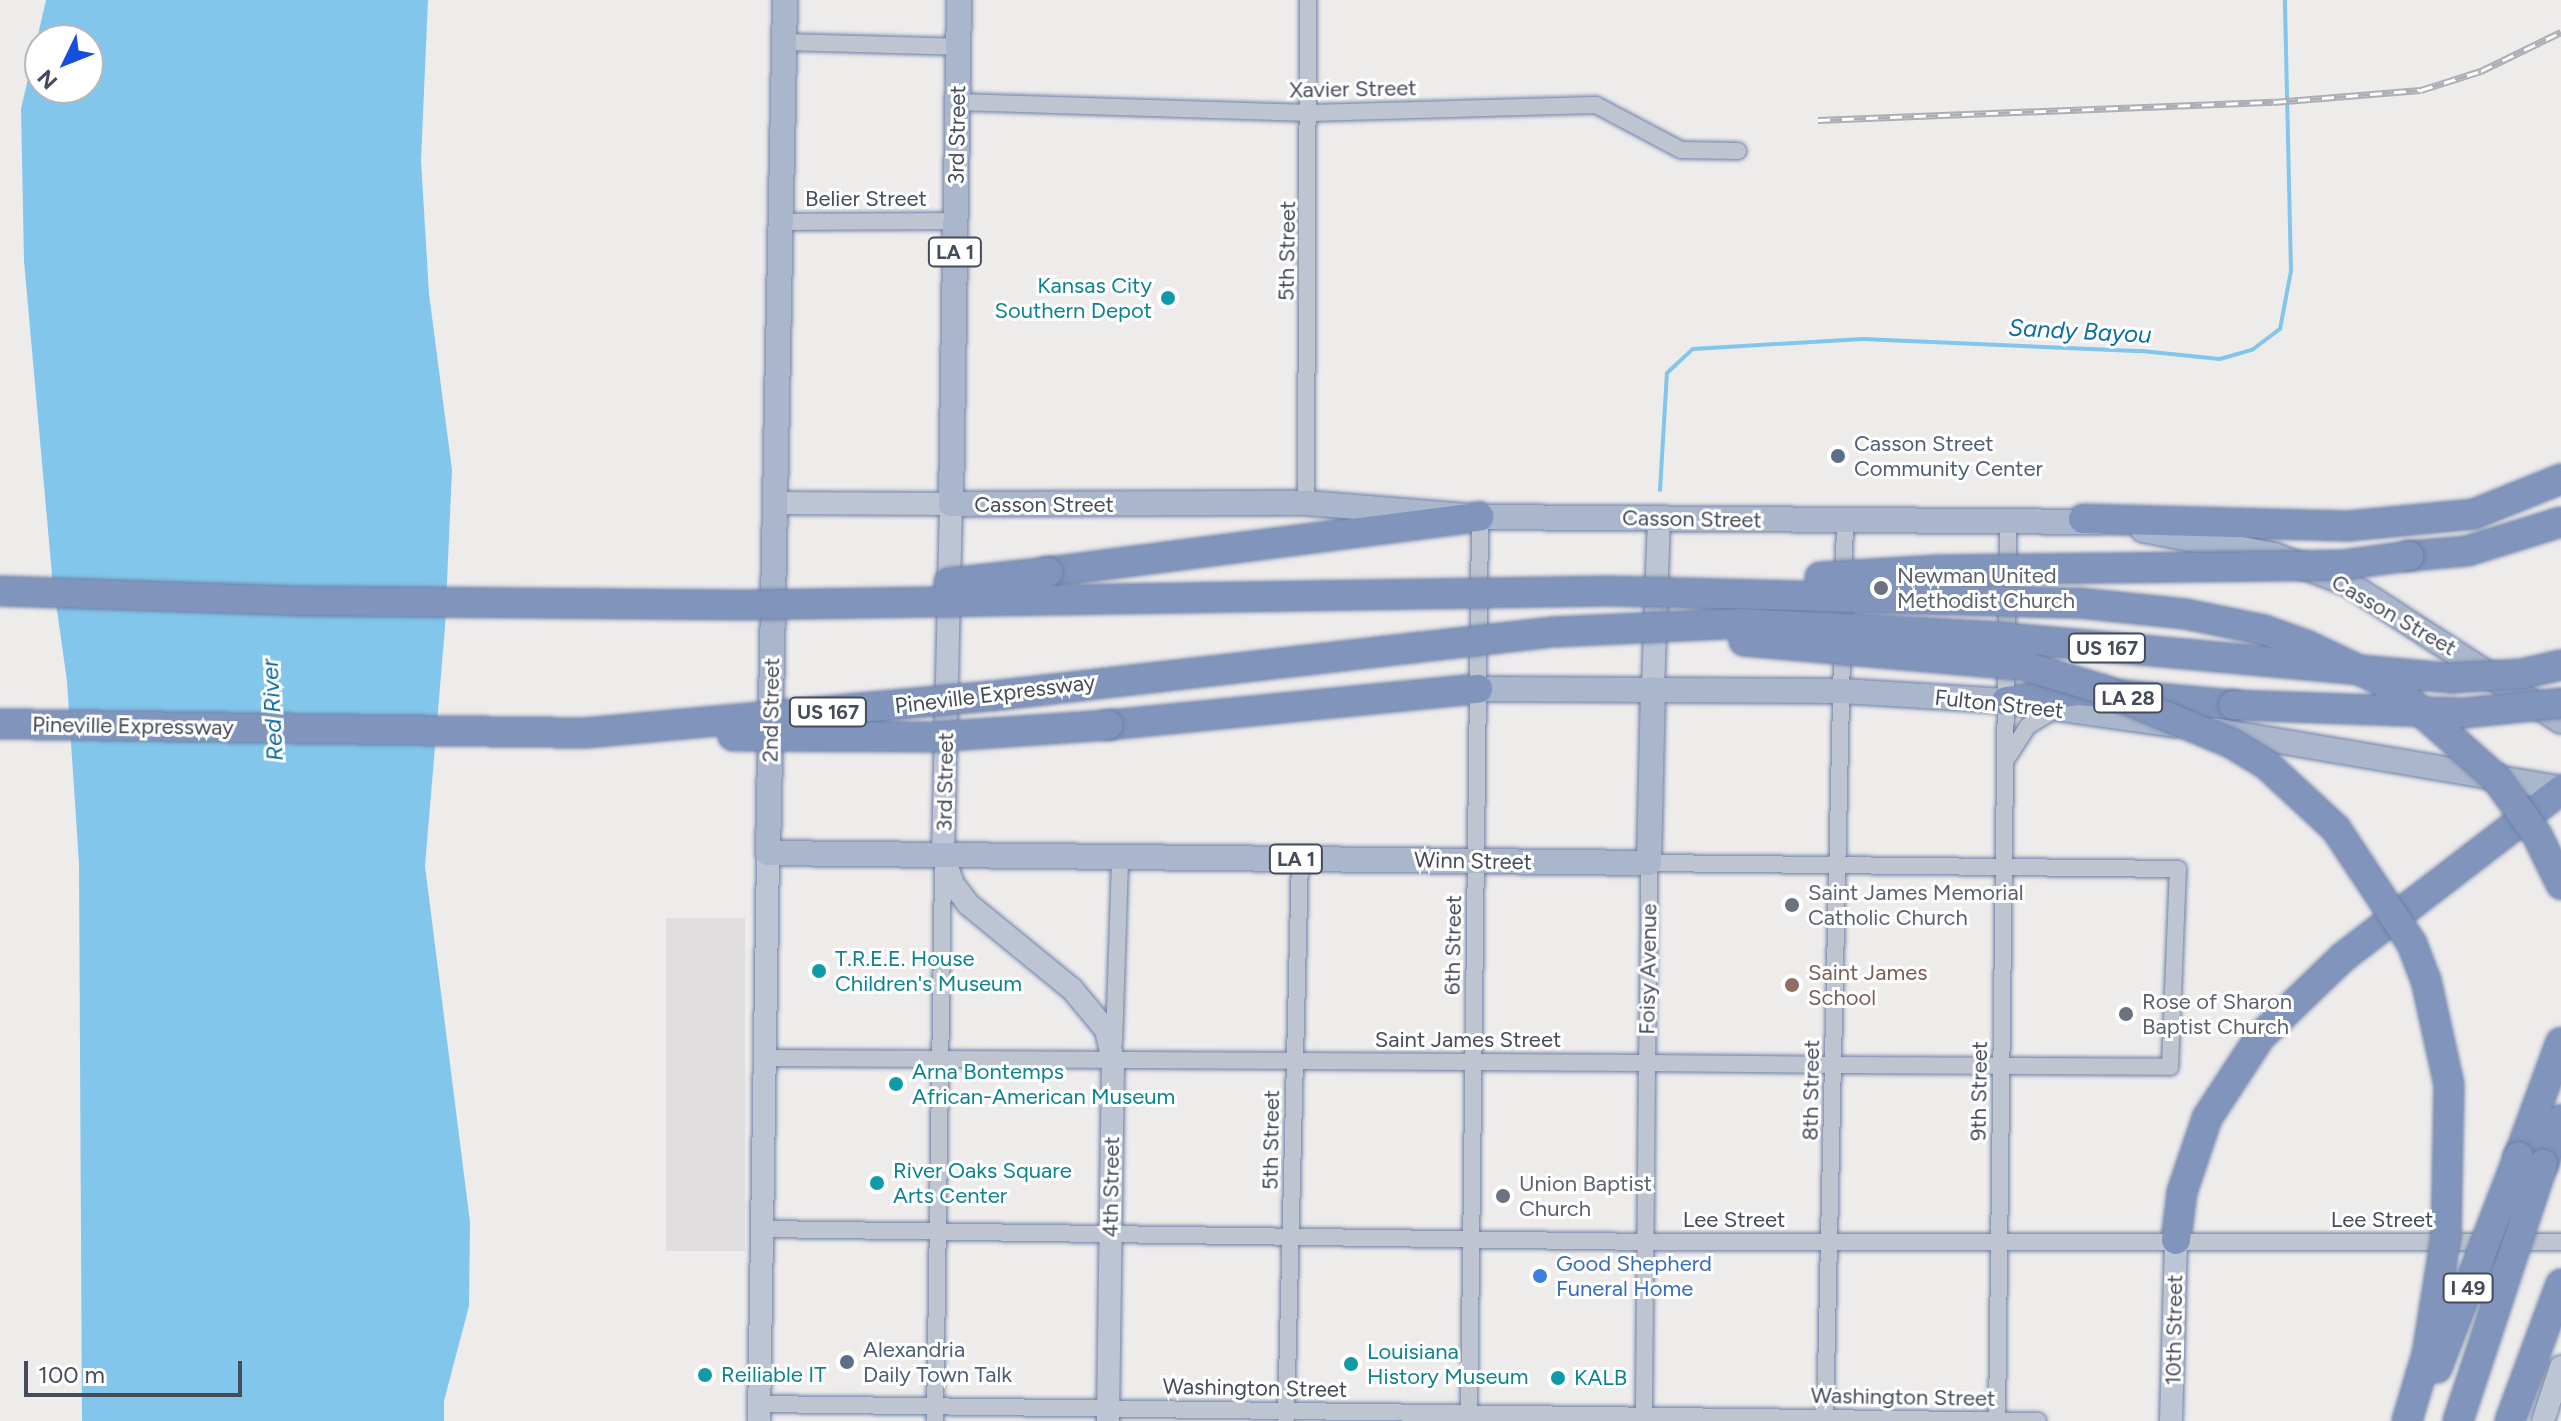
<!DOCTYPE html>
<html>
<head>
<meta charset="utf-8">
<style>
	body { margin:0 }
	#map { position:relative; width:2561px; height:1421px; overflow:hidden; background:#eeebeb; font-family:Figtree,sans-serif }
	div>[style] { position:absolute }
	.education>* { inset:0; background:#dfdddd; transform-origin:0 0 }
	.water>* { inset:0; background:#83c6ec }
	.stream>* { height:4px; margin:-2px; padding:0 2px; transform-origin:2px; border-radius:2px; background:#83c6ec }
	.roads { filter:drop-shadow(0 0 2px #6d80a8) drop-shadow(0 0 2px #6d80a8) }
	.street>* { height:16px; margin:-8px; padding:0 8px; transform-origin:8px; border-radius:8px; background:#bec5d1 }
	.secondary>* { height:22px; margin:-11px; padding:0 11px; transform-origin:11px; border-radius:11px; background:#bdc5d5 }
	.primary>* { height:24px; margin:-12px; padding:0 12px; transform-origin:12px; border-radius:12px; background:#aab6cb }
	.highway>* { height:28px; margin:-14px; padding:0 14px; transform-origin:14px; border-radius:14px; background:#8195bc }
	.rail>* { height:7px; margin-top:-3.5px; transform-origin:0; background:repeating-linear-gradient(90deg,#fff 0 12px,#adafb6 0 24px); box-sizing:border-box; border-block:2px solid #adafb6 }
	.bridges { filter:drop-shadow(0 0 2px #6d80a8) drop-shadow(0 0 2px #6d80a8) }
	.highway-bridge>* { height:28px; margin:-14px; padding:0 14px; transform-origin:14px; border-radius:14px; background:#8195bc }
	.dots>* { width:22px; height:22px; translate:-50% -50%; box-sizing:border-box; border:4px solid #fff; border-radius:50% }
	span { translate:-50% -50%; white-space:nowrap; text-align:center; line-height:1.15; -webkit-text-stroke:6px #fff; paint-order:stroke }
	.shield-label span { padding:2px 6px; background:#fff; border:2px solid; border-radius:6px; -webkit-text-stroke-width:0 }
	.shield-label { font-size:20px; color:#444b59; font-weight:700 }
	.street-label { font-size:22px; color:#444b59 }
	.culture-label { font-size:22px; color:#0d838f }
	.right { translate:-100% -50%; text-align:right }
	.left { translate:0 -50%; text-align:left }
	.service-label { font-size:22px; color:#4e5e75 }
	.worship-label { font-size:22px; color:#5b616d }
	.education-label { font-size:22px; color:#785e54 }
	.shop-label { font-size:22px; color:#366cbe }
	.water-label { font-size:24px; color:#0a6da5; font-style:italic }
	.north { position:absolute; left:24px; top:24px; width:80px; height:80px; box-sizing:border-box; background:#fff; border:2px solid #b4b7bd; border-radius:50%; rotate:227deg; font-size:22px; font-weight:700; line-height:32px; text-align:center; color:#444b59 }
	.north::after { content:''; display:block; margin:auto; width:28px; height:36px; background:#164edd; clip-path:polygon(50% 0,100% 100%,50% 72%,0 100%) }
	.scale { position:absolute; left:24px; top:1361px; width:218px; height:36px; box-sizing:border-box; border:4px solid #444b59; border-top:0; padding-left:10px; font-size:24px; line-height:28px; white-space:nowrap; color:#444b59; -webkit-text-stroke:6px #fff; paint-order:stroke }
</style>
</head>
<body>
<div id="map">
	<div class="education">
		<i style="left:666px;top:918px;width:79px;height:333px"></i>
	</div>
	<div class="water">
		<i style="clip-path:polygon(evenodd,46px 0,428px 0,421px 160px,429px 294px,452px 470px,445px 627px,425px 866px,470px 1222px,469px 1306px,444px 1401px,444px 1421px,82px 1421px,79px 864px,67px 681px,52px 575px,24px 261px,21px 109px,46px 0,40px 40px,88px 40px,88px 88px,40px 88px,40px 40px)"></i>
	</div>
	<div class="stream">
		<i style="left:1660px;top:490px;width:117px;rotate:-86.6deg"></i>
		<i style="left:1667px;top:373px;width:35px;rotate:-43deg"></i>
		<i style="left:1693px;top:349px;width:170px;rotate:-3.4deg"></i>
		<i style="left:1863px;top:339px;width:279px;rotate:2.5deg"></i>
		<i style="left:2142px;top:351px;width:78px;rotate:5.9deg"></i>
		<i style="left:2220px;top:359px;width:33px;rotate:-16deg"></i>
		<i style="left:2252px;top:350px;width:35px;rotate:-37deg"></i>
		<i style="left:2280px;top:329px;width:59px;rotate:-79.3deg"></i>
		<i style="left:2291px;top:271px;width:271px;rotate:-91.3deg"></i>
	</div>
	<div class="roads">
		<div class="street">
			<i style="left:784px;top:42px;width:174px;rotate:1.6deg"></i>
			<i style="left:958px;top:102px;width:352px;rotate:1.8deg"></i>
			<i style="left:1310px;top:113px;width:286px;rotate:-1.6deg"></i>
			<i style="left:1596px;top:105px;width:96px;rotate:27.9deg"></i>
			<i style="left:1681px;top:150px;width:57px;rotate:1deg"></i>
			<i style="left:777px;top:222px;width:178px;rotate:-0.3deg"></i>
			<i style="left:1306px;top:503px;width:503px;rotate:-89.77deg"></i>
			<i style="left:2006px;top:760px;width:40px;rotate:-57.1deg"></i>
			<i style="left:2028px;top:726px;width:31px;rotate:-31deg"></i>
			<i style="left:1114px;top:1042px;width:185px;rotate:-88.1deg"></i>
			<i style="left:765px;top:1058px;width:175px;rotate:0.3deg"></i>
			<i style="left:940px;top:1059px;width:355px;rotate:0.3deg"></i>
			<i style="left:1295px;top:1061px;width:179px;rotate:0.3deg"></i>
			<i style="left:1474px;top:1062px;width:173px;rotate:0.3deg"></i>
			<i style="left:1647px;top:1063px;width:186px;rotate:0.6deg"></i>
			<i style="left:1833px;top:1065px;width:337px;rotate:0.3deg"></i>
			<i style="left:2170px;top:1067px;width:198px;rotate:-87.7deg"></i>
			<i style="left:2178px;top:869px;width:529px;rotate:-179.35deg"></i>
			<i style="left:1649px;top:863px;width:61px;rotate:90deg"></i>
			<i style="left:1649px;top:924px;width:139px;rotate:90.8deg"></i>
			<i style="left:1647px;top:1063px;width:358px;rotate:90.5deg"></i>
			<i style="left:762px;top:1229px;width:884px;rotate:0.84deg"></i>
			<i style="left:1646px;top:1242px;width:915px"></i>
			<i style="left:760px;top:1404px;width:1278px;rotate:0.76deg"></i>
			<i style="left:1286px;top:1419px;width:560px;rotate:-88.57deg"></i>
			<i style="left:935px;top:1421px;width:552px;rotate:-89.17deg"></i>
			<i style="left:1469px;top:1421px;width:904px;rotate:-89.3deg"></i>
			<i style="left:1825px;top:1421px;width:900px;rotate:-88.73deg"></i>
			<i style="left:1997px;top:1421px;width:899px;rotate:-89.3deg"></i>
		</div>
		<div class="secondary">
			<i style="left:774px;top:503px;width:177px;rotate:0.3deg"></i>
			<i style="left:951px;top:504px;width:351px;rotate:91.3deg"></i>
			<i style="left:943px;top:855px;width:31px;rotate:71deg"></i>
			<i style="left:953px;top:884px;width:25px;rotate:53deg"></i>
			<i style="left:968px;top:904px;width:134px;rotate:39.3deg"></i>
			<i style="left:1072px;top:989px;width:53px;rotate:50.3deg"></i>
			<i style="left:1106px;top:1030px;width:31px;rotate:77deg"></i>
			<i style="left:1113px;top:1060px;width:361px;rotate:90.8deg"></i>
			<i style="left:1653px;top:689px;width:171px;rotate:-88deg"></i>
			<i style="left:759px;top:1421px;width:568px;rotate:-89.09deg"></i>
			<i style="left:2171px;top:1421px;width:181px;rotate:-88.4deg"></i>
			<i style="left:2543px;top:1421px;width:57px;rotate:-71.6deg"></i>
		</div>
		<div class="primary">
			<i style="left:785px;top:0;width:853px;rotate:91.14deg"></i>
			<i style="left:768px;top:853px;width:881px;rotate:0.65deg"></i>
			<i style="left:1649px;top:863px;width:174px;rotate:-88.7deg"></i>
			<i style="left:959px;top:0;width:504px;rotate:90.91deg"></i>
			<i style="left:951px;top:504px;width:355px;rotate:-0.2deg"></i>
			<i style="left:1306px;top:503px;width:175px;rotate:4.6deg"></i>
			<i style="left:1480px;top:517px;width:619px;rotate:0.46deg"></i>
			<i style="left:2143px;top:530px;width:133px;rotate:10.8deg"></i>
			<i style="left:2274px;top:555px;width:80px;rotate:21.1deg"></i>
			<i style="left:2349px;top:584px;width:252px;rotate:32.9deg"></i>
			<i style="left:1478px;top:689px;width:364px;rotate:0.3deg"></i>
			<i style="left:1842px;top:691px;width:164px;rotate:3.5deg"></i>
			<i style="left:2006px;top:701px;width:170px;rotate:8.1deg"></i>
			<i style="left:2214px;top:730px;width:352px;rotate:9.6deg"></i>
		</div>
		<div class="highway">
			<i style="left:2083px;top:519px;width:265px;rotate:1.5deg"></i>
			<i style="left:2348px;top:526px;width:127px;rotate:-5.4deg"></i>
			<i style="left:2474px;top:514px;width:94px;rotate:-21.9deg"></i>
			<i style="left:2409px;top:556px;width:58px;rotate:-4.9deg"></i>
			<i style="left:2467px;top:551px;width:98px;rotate:-17.1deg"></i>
			<i style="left:1048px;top:572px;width:435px;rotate:-7.3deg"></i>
			<i style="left:2006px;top:701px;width:74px;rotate:-7.8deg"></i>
			<i style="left:2079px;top:691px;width:155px;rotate:5.2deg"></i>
			<i style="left:1109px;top:725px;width:371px;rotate:-5.6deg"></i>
			<i style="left:2519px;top:1156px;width:121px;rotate:-69.8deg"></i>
			<i style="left:2543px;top:1164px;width:48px;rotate:-67.8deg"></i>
			<i style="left:2176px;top:1240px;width:48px;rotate:-82.9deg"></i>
			<i style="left:2182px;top:1192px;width:78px;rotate:-71.3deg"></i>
			<i style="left:2207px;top:1118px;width:97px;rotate:-56.8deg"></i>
			<i style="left:2260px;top:1037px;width:115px;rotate:-43.9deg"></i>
			<i style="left:2343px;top:957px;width:275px;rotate:-37.5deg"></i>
			<i style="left:2510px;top:1421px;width:146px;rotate:-69.6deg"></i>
		</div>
	</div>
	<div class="rail">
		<i style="left:1818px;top:120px;width:456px;rotate:-2.3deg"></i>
		<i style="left:2274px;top:102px;width:147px;rotate:-4.7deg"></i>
		<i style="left:2421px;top:90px;width:63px;rotate:-17.6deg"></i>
		<i style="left:2481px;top:71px;width:89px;rotate:-26deg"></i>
	</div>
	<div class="bridges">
		<div class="highway-bridge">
			<i style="left:1820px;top:577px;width:119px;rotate:-3.4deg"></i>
			<i style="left:1939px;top:570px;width:403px;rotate:-0.7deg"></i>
			<i style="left:2342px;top:565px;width:68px;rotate:-7.7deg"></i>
			<i style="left:949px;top:583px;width:100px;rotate:-6.3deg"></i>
			<i style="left:0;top:591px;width:298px;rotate:1.9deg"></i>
			<i style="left:298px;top:601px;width:445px;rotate:0.5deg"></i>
			<i style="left:743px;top:605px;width:865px;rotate:-0.93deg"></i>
			<i style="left:1608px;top:591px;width:471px;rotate:1.5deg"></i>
			<i style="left:2079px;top:603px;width:107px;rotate:5.9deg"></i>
			<i style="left:2185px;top:614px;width:81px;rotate:11.4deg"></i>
			<i style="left:2264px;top:630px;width:45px;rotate:19.7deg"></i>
			<i style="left:2306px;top:645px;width:80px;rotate:25.3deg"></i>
			<i style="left:2378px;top:679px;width:37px;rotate:35deg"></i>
			<i style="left:2408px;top:700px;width:116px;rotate:41.5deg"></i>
			<i style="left:2495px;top:777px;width:72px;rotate:54.1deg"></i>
			<i style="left:2537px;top:835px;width:55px;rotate:63.9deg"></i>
			<i style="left:1744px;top:641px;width:278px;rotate:5deg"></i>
			<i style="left:2021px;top:665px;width:84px;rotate:16.7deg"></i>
			<i style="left:2101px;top:689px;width:141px;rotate:22.6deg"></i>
			<i style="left:2231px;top:743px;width:42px;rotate:31.4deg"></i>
			<i style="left:2267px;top:765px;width:94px;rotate:42.8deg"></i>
			<i style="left:2336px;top:829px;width:138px;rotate:56.5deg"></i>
			<i style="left:2412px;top:944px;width:39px;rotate:69deg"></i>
			<i style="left:2426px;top:980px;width:107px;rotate:77.6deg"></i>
			<i style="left:2449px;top:1085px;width:151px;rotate:91.1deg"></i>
			<i style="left:2446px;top:1236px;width:120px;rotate:99.1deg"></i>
			<i style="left:2427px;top:1354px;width:70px;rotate:106.6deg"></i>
			<i style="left:2233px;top:705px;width:230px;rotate:2deg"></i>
			<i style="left:2463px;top:713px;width:99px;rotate:-5.8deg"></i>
			<i style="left:0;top:724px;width:585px;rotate:0.88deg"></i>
			<i style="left:585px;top:733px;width:409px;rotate:-5.2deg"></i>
			<i style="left:992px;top:696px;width:565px;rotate:-6.51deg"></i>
			<i style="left:1553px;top:632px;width:188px;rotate:-2.7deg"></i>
			<i style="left:1741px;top:623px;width:246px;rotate:3deg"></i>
			<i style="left:1987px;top:636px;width:468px;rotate:5.2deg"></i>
			<i style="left:2453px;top:678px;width:69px;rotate:-3.3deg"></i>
			<i style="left:2522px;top:674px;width:40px;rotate:-13deg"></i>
			<i style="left:733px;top:736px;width:200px;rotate:0.3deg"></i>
			<i style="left:933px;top:737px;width:176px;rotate:-3.9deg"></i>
			<i style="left:2437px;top:1368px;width:227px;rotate:-68.9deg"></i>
			<i style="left:2458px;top:1421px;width:271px;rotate:-71.7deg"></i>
		</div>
	</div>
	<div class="dots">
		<i style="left:1168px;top:298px;background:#0f9aa8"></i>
		<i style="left:1838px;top:456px;background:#5c6f8a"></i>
		<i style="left:1881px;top:588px;background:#6b7280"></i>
		<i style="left:1792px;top:905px;background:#6b7280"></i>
		<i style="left:819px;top:971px;background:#0f9aa8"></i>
		<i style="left:1792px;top:985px;background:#8d6e63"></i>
		<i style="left:2126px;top:1014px;background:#6b7280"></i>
		<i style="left:896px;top:1084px;background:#0f9aa8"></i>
		<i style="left:877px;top:1183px;background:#0f9aa8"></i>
		<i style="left:1503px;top:1196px;background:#6b7280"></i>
		<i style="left:1540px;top:1276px;background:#3f7fe0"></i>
		<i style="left:847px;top:1362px;background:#5c6f8a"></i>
		<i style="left:1351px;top:1364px;background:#0f9aa8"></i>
		<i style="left:705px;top:1375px;background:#0f9aa8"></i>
		<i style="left:1558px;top:1378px;background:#0f9aa8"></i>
	</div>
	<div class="shield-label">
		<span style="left:955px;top:252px">LA 1</span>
		<span style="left:2107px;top:648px">US 167</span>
		<span style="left:2128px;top:698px">LA 28</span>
		<span style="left:828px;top:712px">US 167</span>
		<span style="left:1296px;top:859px">LA 1</span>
		<span style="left:2468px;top:1288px">I 49</span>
	</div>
	<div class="street-label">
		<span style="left:1353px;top:89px;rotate:-1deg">Xavier Street</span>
		<span style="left:957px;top:135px;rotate:-89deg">3rd Street</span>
		<span style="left:866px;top:199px">Belier Street</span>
		<span style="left:1287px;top:251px;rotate:-89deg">5th Street</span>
		<span style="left:1044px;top:505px">Casson Street</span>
		<span style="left:1692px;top:519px;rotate:1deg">Casson Street</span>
		<span style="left:2394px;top:615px;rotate:30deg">Casson Street</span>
		<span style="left:995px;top:694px;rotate:-7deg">Pineville Expressway</span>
		<span style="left:1999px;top:704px;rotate:6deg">Fulton Street</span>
		<span style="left:771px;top:710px;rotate:-89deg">2nd Street</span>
		<span style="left:133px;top:726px;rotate:1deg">Pineville Expressway</span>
		<span style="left:945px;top:782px;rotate:-89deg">3rd Street</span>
		<span style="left:1473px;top:861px;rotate:1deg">Winn Street</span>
		<span style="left:1453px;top:945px;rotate:-89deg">6th Street</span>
		<span style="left:1648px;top:969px;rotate:-89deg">Foisy Avenue</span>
		<span style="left:1468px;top:1040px">Saint James Street</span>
		<span style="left:1811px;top:1090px;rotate:-89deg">8th Street</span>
		<span style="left:1979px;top:1091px;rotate:-89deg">9th Street</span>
		<span style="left:1271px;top:1140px;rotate:-89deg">5th Street</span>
		<span style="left:1111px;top:1187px;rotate:-89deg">4th Street</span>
		<span style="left:1734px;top:1220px">Lee Street</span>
		<span style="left:2382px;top:1220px">Lee Street</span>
		<span style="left:2174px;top:1330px;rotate:-89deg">10th Street</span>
		<span style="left:1255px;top:1388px;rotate:1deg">Washington Street</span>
		<span style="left:1903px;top:1397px;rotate:1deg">Washington Street</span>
	</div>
	<div class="culture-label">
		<span class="right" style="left:1152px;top:298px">Kansas City<br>Southern Depot</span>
		<span class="left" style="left:835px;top:971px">T.R.E.E. House<br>Children's Museum</span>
		<span class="left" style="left:912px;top:1084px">Arna Bontemps<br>African-American Museum</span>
		<span class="left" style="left:893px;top:1183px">River Oaks Square<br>Arts Center</span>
		<span class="left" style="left:1367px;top:1364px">Louisiana<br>History Museum</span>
		<span class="left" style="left:721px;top:1375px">Reiliable IT</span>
		<span class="left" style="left:1574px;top:1378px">KALB</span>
	</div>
	<div class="service-label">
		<span class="left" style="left:1854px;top:456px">Casson Street<br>Community Center</span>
		<span class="left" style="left:863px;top:1362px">Alexandria<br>Daily Town Talk</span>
	</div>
	<div class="worship-label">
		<span class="left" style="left:1897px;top:588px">Newman United<br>Methodist Church</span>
		<span class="left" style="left:1808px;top:905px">Saint James Memorial<br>Catholic Church</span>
		<span class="left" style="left:2142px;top:1014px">Rose of Sharon<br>Baptist Church</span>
		<span class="left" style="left:1519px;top:1196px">Union Baptist<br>Church</span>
	</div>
	<div class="education-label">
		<span class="left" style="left:1808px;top:985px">Saint James<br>School</span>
	</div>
	<div class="shop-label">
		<span class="left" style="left:1556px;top:1276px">Good Shepherd<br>Funeral Home</span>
	</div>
	<div class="water-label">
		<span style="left:2080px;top:331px;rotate:3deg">Sandy Bayou</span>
		<span style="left:272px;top:710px;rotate:-93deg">Red River</span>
	</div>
	<div class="north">N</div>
	<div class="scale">100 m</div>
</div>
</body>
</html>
